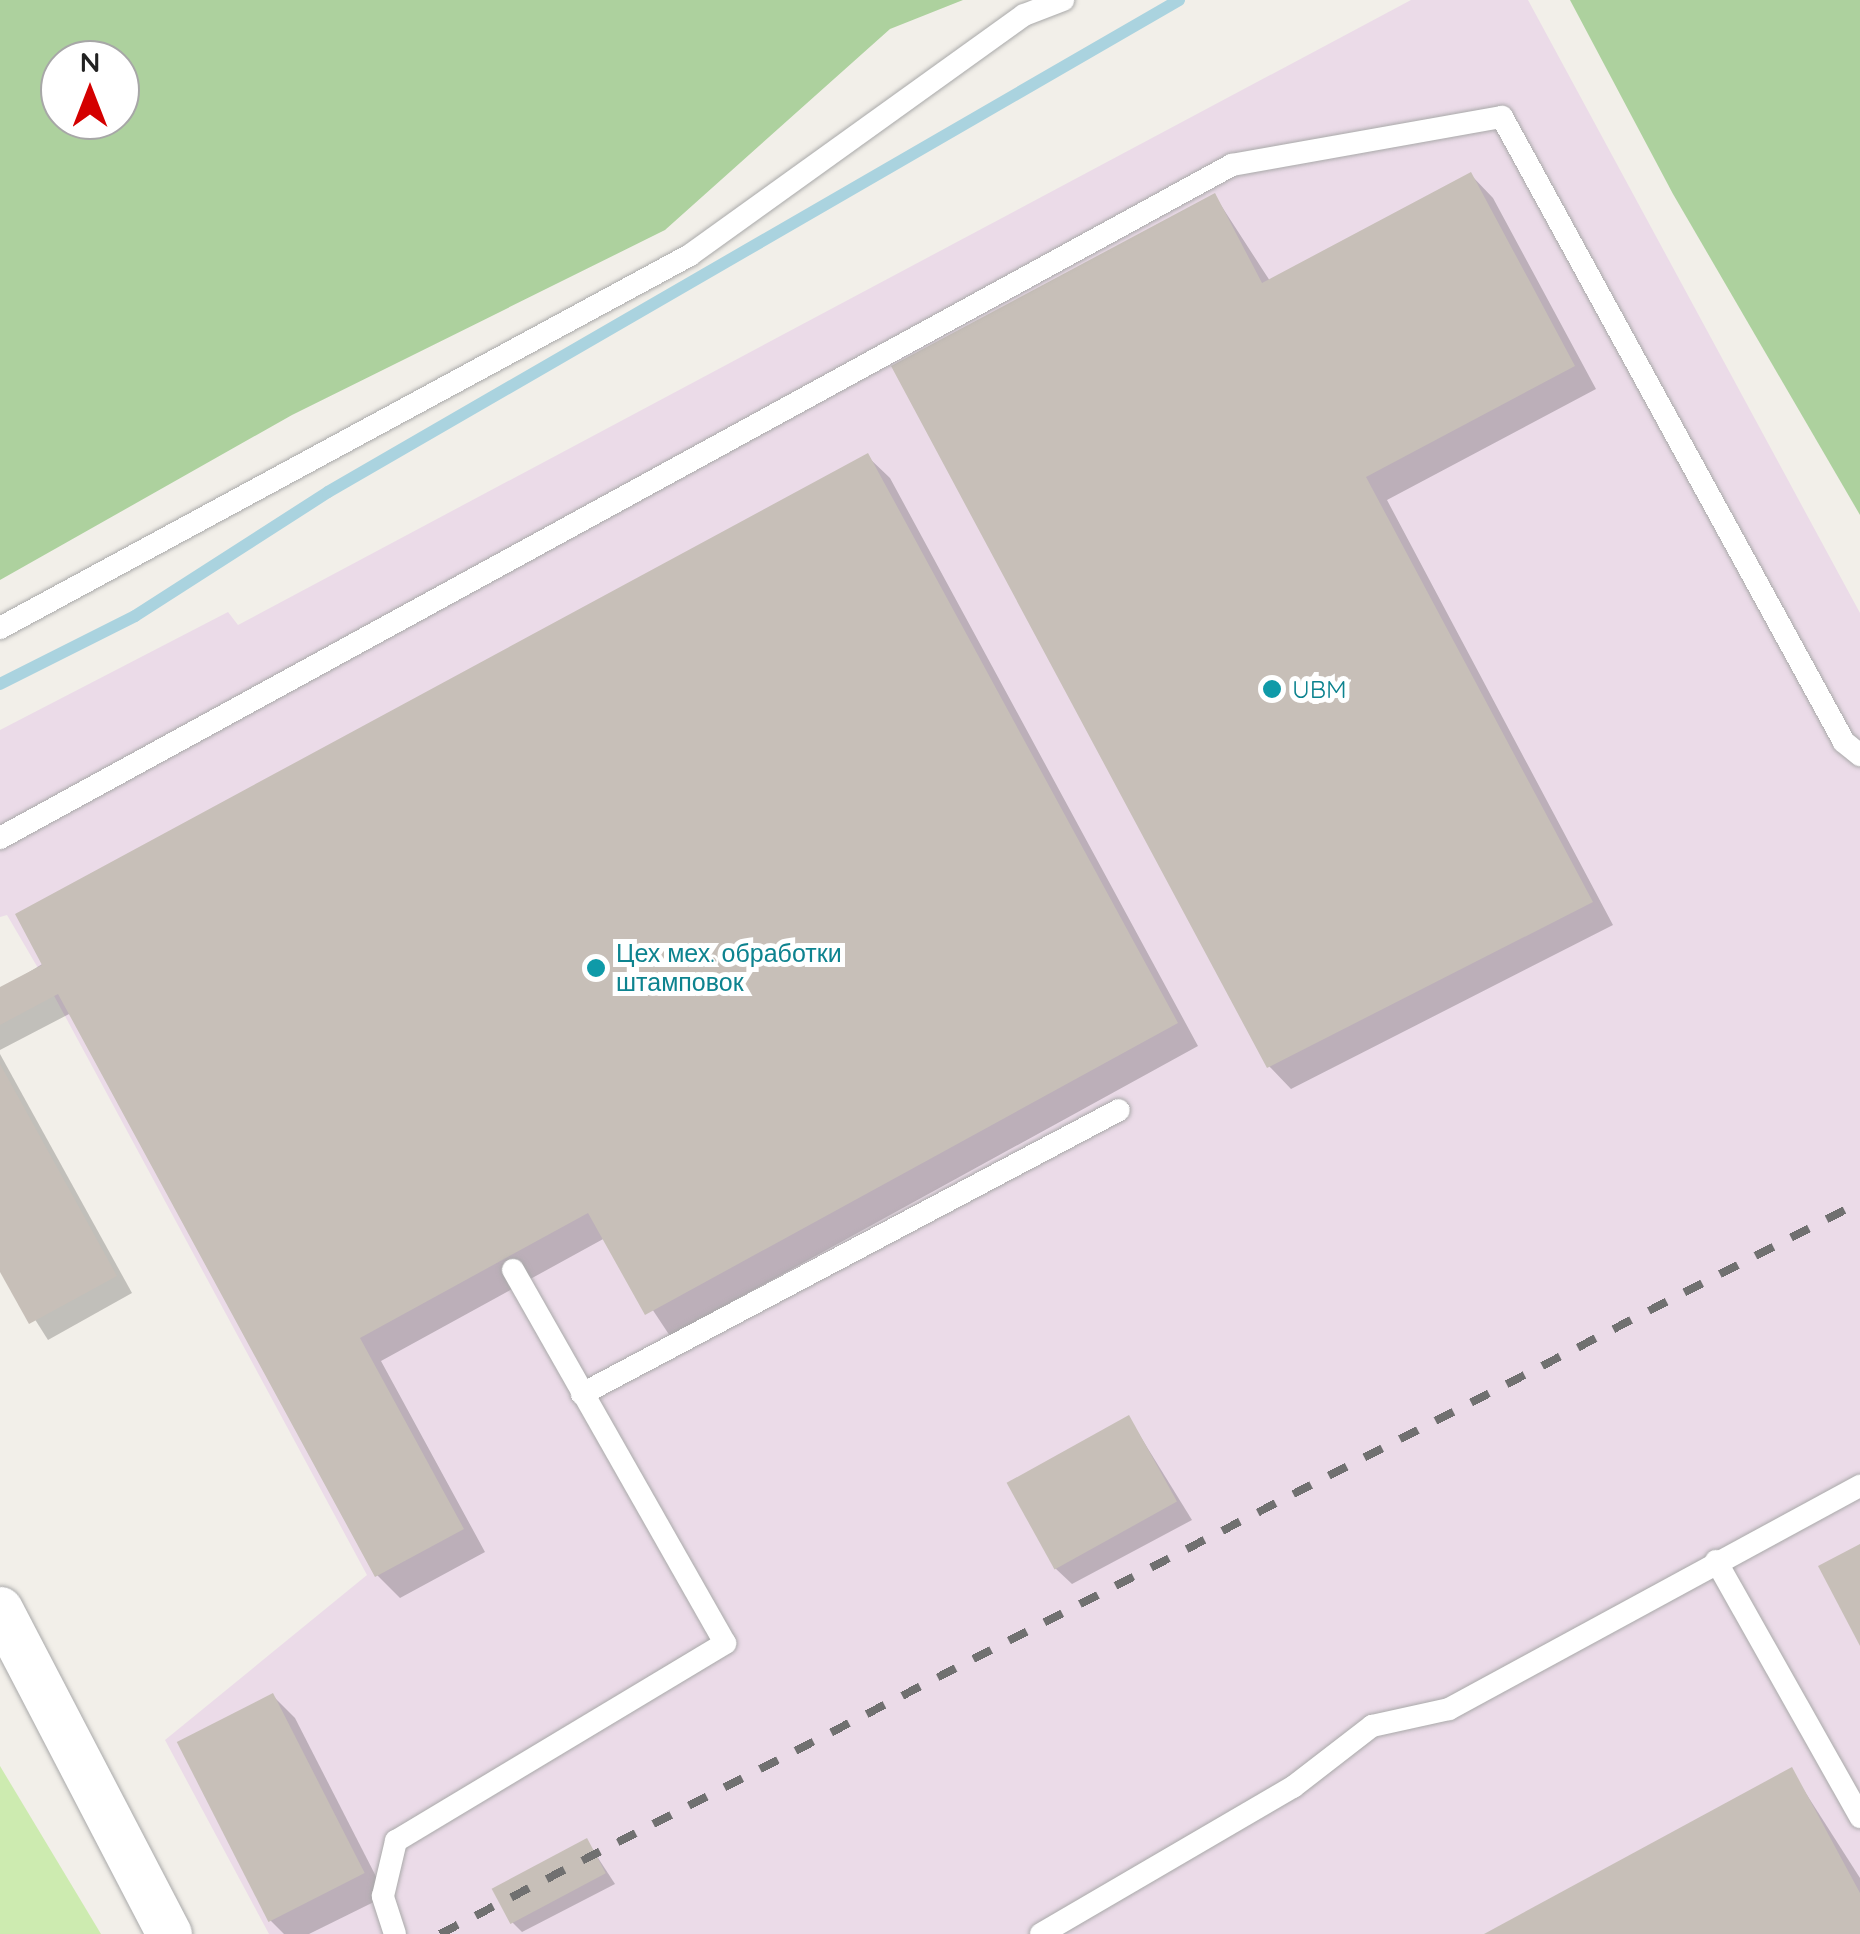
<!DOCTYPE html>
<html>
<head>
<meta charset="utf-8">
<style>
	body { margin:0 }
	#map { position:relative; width:1860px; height:1934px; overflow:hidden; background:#f2efe9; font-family:Quicksand,sans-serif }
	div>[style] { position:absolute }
	.industrial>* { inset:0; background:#ebdbe8 }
	.grass>* { inset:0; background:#cdebb0 }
	.forest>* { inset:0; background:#add19e }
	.shadow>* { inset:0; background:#0003 }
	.stream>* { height:12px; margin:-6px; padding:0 6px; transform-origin:6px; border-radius:6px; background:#aad3df }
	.building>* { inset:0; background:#c7bfb8; transform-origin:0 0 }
	.roads { filter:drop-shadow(0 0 2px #a9a9a9) drop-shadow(0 0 2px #a9a9a9) }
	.lane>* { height:22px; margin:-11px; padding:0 11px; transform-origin:11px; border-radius:11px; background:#fff }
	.street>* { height:45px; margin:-22.5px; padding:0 22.5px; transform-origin:22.5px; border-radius:22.5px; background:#fff }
	.rail>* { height:8px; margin-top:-4px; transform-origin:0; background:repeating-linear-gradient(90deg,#707070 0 20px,transparent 0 40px) }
	.dots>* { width:28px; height:28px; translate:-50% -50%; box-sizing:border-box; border:5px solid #fff; border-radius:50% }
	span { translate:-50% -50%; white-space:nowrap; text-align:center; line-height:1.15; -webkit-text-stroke:10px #fff; paint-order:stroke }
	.culture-label { font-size:25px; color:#0d838f }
	.left { translate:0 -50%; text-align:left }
	.north { position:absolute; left:40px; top:40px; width:100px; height:100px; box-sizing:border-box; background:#fff; border:2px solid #a7a7a7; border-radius:50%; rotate:0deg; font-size:28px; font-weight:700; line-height:40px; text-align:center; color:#222 }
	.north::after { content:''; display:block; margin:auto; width:35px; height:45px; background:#d40000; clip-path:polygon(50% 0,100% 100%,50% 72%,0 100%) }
</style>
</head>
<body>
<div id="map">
	<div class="industrial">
		<i style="clip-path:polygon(1411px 0,1528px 0,1860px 613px,1860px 1934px,269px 1934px,165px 1740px,367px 1575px,52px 992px,7px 915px,0 917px,0 730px,228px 612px,238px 625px)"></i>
	</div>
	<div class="grass">
		<i style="clip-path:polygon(0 1766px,101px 1934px,0 1934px)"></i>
	</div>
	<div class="forest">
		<i style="clip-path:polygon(evenodd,0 0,963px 0,890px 29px,665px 230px,292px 415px,0 580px,0 0,120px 60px,120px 120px,60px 120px,60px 60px,120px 60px)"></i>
		<i style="clip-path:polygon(1570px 0,1860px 0,1860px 515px,1673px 194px)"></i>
	</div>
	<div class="shadow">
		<i style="clip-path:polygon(1471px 175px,1493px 198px,1596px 389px,1387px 500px,1613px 925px,1291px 1089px,1269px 1066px,1215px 196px,1270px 281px)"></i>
		<i style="clip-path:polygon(867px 456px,890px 478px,1198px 1046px,670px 1336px,605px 1238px,381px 1361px,485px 1552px,400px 1598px,377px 1575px,71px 1013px,0 1050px,0 990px)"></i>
		<i style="clip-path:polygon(0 1054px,132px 1293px,48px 1340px,0 1264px)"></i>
		<i style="clip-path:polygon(1129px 1418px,1192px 1520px,1072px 1584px,1055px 1568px)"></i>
		<i style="clip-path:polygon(273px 1696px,295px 1718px,386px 1896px,309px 1934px,284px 1934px,270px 1920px)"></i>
		<i style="clip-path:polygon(1791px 1770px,1860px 1878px,1860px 1934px,1490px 1934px)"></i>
		<i style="clip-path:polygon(587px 1841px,615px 1884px,522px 1932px,511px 1921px)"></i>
	</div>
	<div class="stream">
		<i style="left:0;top:684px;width:151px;rotate:-26.7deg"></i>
		<i style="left:135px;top:616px;width:229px;rotate:-32.7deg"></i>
		<i style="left:328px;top:492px;width:983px;rotate:-30.03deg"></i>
	</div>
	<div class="building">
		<i style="clip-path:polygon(1471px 172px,1575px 366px,1366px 477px,1593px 902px,1267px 1068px,891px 366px,1215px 193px,1262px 283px)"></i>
		<i style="clip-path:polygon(868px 453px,1178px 1023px,645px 1315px,588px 1213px,360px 1338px,464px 1529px,375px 1577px,58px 994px,0 1025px,0 987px,42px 965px,15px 914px)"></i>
		<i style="clip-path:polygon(0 1064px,117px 1276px,29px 1324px,0 1272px)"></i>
		<i style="left:1129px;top:1415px;width:99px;height:140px;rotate:61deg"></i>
		<i style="clip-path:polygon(1860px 1544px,1860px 1646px,1818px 1566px)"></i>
		<i style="left:273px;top:1693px;width:202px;height:108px;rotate:63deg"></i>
		<i style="clip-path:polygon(1792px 1767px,1860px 1893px,1860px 1934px,1484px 1934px)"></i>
		<i style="left:587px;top:1838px;width:40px;height:108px;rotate:62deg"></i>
	</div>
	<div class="roads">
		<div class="lane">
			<i style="left:0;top:628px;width:784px;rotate:-28.39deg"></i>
			<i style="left:690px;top:255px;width:411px;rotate:-35.7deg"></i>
			<i style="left:1024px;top:15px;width:42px;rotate:-21deg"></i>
			<i style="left:0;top:838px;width:1404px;rotate:-28.65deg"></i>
			<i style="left:1232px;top:165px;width:274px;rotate:-10.1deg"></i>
			<i style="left:1502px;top:117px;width:712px;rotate:61.31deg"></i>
			<i style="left:1844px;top:742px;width:21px;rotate:39deg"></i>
			<i style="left:582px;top:1394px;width:607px;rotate:-27.87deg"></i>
			<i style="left:1716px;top:1561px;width:294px;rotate:60.6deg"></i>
			<i style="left:395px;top:1934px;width:40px;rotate:-108deg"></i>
			<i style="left:383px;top:1896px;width:57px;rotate:-76.7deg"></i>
			<i style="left:396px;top:1841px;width:384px;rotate:-31deg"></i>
			<i style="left:725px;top:1643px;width:429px;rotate:-119.6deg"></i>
			<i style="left:1041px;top:1934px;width:292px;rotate:-30.3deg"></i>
			<i style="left:1293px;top:1787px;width:100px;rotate:-37.7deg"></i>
			<i style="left:1372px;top:1726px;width:79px;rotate:-12.4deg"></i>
			<i style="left:1449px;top:1709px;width:468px;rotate:-28.5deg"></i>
		</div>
		<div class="street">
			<i style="left:0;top:1609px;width:366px;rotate:62.5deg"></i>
		</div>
	</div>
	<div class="rail">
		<i style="left:440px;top:1934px;width:1598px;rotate:-27.27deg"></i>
	</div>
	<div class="dots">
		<i style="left:1272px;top:689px;background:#0f9aa8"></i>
		<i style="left:596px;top:968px;background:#0f9aa8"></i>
	</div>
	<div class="culture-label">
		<span class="left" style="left:1292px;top:689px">UBM</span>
		<span class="left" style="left:616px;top:968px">Цех мех. обработки<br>штамповок</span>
	</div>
	<div class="north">N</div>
</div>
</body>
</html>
